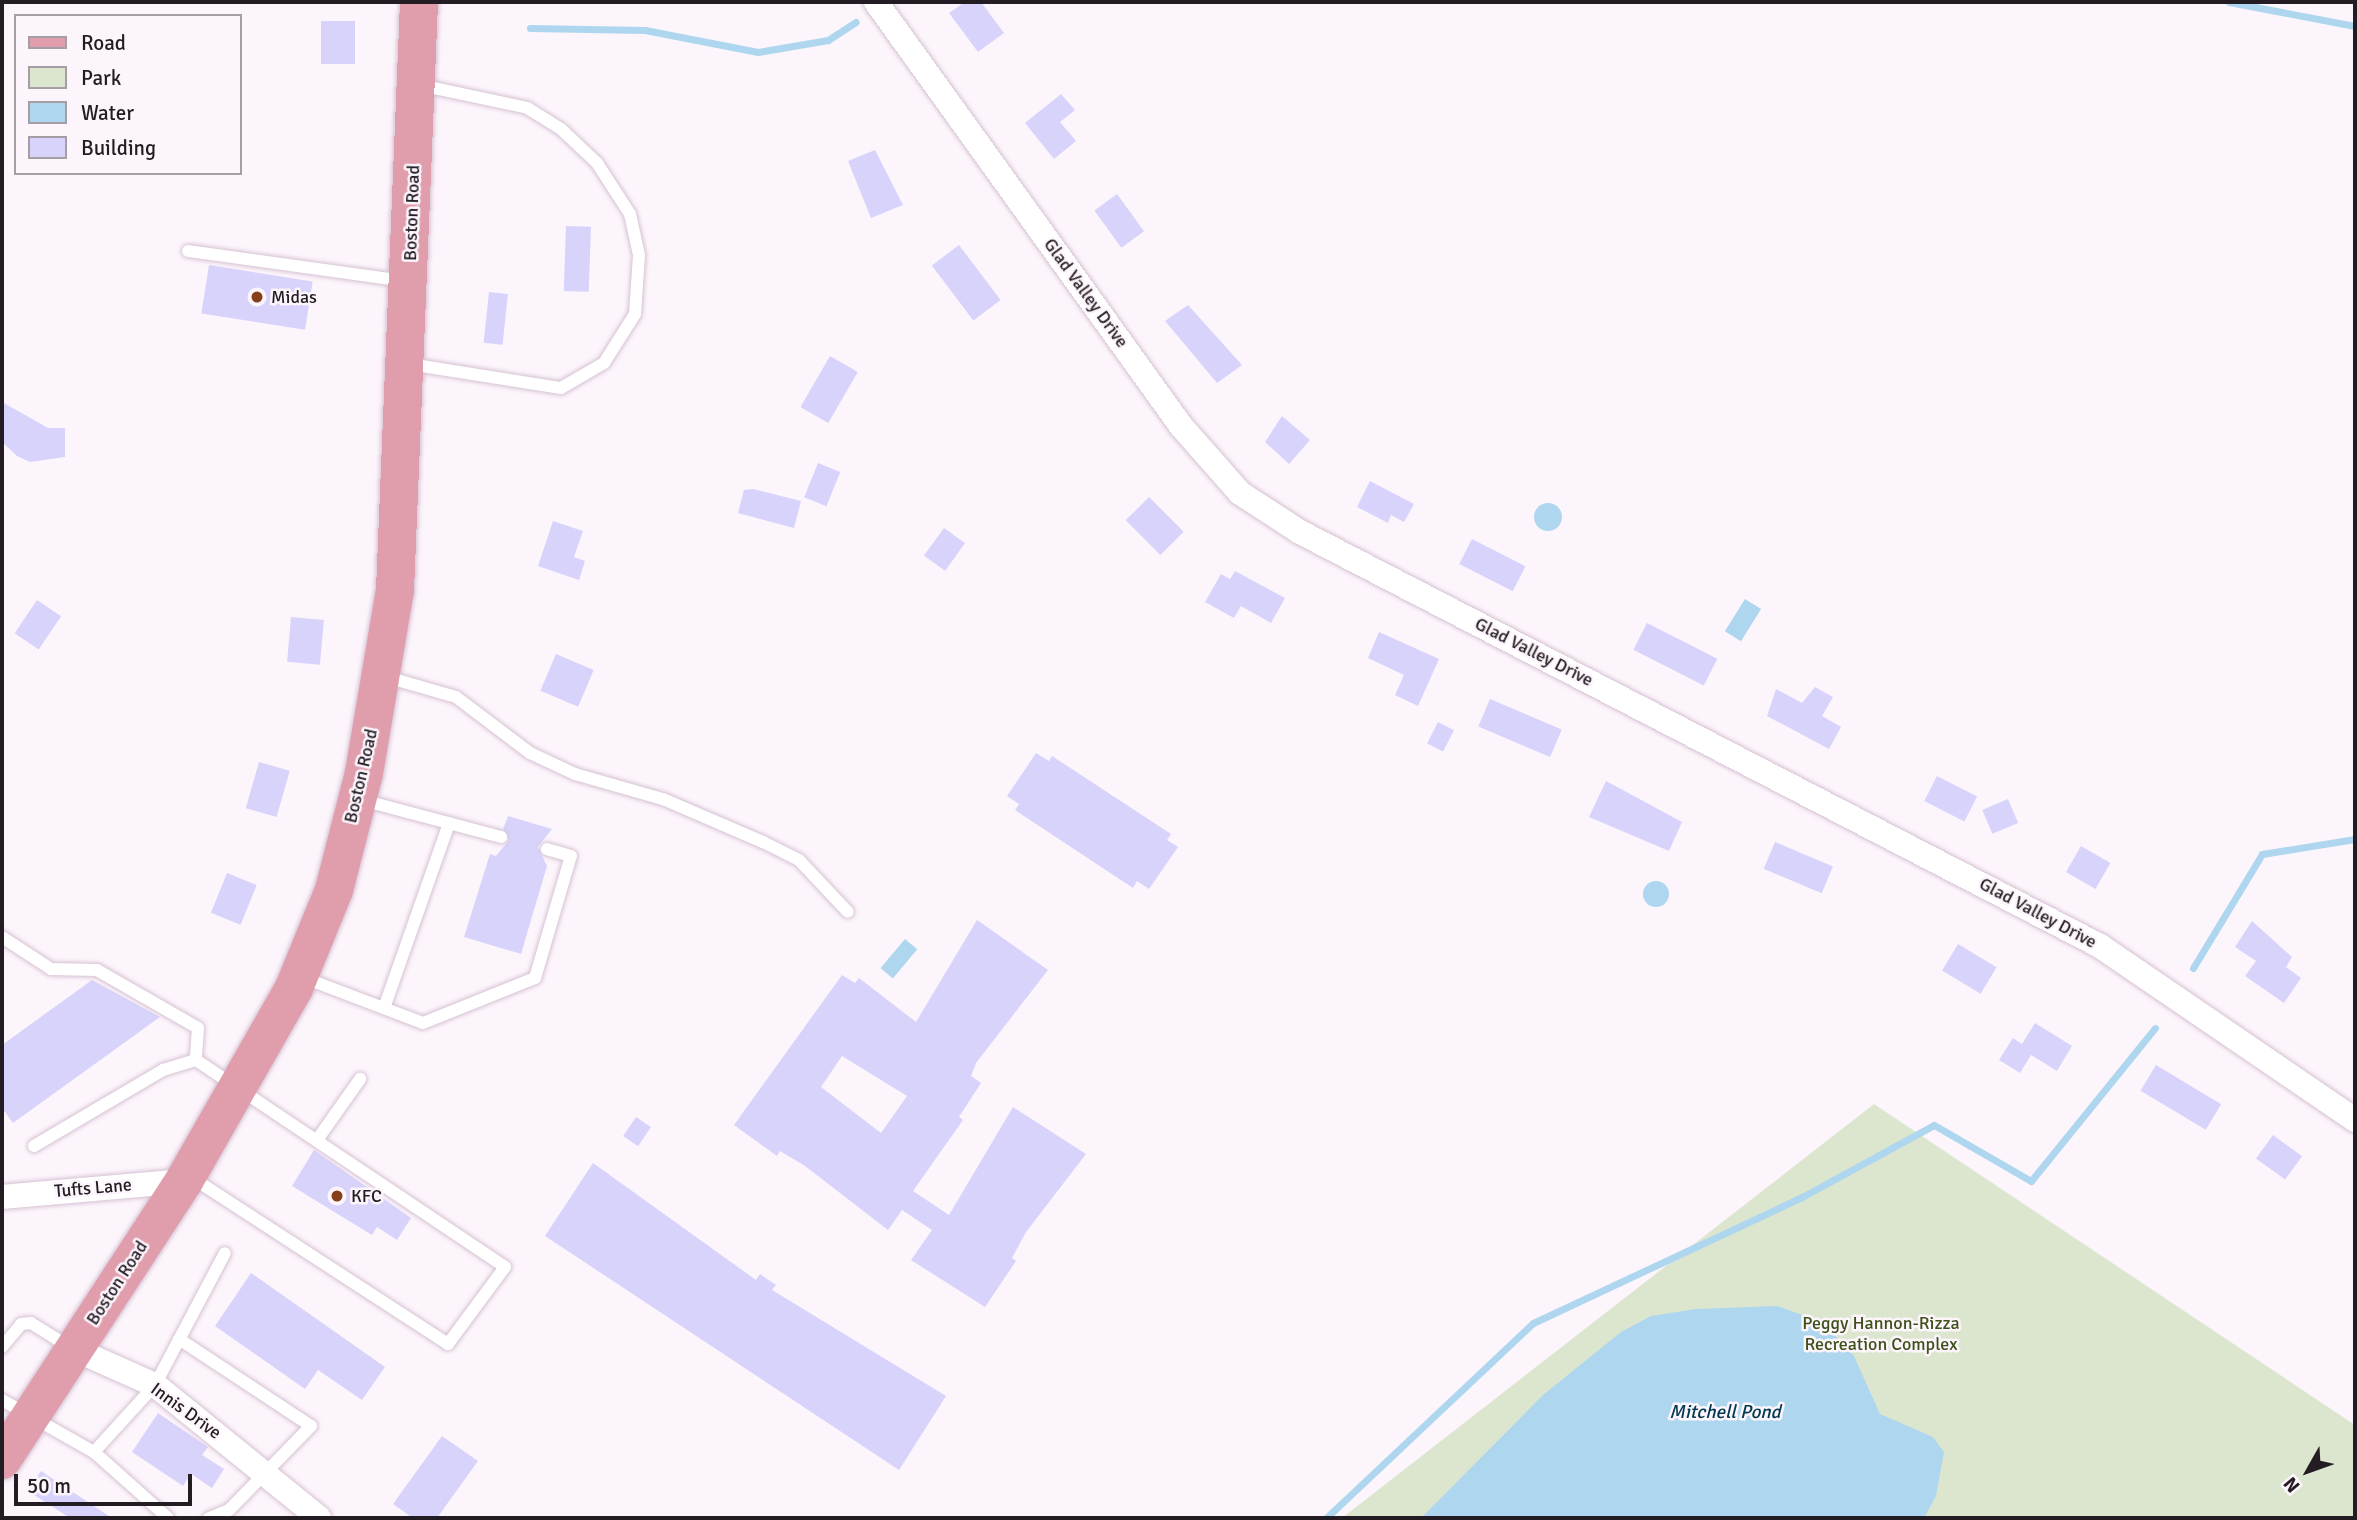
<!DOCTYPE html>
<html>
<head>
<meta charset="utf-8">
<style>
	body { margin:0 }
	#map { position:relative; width:2357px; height:1520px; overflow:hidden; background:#fdf5fc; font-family:Signika,sans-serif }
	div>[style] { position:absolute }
	.green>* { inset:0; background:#dce6ce }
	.water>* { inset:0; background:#aed7ef; transform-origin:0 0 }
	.round { border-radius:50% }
	.stream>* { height:7px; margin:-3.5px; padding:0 3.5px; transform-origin:3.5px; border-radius:3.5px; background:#aed7ef }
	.building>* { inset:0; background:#d8d3fb; transform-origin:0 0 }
	.roads { filter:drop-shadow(0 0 2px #d5c2d3) drop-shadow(0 0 2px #d5c2d3) }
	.lane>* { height:12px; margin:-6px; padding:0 6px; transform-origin:6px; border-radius:6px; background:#fff }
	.street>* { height:24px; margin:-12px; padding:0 12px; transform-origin:12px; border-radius:12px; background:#fff }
	.primary>* { height:38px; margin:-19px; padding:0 19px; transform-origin:19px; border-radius:19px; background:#e09ead }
	.dots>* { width:19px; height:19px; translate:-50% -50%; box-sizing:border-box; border:4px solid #fdf5fc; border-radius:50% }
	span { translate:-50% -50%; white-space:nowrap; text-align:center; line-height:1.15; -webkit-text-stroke:5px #fdf5fc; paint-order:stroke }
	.street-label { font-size:18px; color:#231c22 }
	.poi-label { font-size:18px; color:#231c22 }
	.left { translate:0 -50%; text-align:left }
	.park-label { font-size:18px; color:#3e5119 }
	.water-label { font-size:19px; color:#003a51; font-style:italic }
	.frame { position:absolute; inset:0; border:4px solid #231c22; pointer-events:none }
	.legend { position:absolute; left:14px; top:14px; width:228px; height:161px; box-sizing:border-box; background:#fdf5fc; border:2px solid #a69ea5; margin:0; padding:9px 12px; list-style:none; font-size:21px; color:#231c22 }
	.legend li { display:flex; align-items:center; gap:14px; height:35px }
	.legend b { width:35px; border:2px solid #a69ea5 }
	.north { position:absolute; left:2273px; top:1436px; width:70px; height:70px; -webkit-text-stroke:5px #fdf5fc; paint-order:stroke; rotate:230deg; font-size:19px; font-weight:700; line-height:28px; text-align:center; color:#231c22 }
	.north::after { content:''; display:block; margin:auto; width:24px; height:32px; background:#231c22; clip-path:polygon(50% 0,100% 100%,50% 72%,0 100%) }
	.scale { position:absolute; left:14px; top:1474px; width:178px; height:32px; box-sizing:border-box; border:4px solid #231c22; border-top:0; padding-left:9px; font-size:21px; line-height:24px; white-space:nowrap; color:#231c22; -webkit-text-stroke:5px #fdf5fc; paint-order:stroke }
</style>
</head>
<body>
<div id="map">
	<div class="green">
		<i style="clip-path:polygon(1874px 1104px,2355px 1425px,2355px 1518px,1342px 1518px)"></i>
	</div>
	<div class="water">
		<i class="round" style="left:1534px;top:503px;width:28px;height:28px"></i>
		<i style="left:1745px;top:599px;width:19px;height:38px;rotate:32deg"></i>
		<i class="round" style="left:1643px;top:881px;width:26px;height:26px"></i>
		<i style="left:905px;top:939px;width:16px;height:38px;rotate:40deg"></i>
		<i style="clip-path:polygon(1777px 1306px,1822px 1322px,1854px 1356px,1880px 1414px,1933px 1437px,1944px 1452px,1936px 1496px,1924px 1518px,1421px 1518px,1543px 1395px,1621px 1332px,1651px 1316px,1696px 1309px)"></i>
	</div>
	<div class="stream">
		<i style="left:2229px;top:2px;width:128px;rotate:10.8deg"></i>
		<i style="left:530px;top:28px;width:115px;rotate:1deg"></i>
		<i style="left:645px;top:30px;width:115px;rotate:11deg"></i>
		<i style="left:758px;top:52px;width:71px;rotate:-9.7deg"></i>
		<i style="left:828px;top:40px;width:33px;rotate:-33deg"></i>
		<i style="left:2193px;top:968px;width:133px;rotate:-58.8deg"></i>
		<i style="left:2262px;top:854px;width:94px;rotate:-9.2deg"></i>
		<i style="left:1326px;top:1518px;width:284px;rotate:-43.3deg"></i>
		<i style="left:1533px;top:1323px;width:297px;rotate:-25.1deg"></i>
		<i style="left:1802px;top:1197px;width:150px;rotate:-28.6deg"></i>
		<i style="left:1934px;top:1125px;width:112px;rotate:30deg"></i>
		<i style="left:2031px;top:1181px;width:197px;rotate:-51deg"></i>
	</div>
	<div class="building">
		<i style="clip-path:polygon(965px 2px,981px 2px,1004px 33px,978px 52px,949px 13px)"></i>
		<i style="left:321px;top:21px;width:34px;height:43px"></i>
		<i style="clip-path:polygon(1061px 94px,1075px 110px,1060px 122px,1076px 141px,1054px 159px,1025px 123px)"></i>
		<i style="clip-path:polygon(875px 150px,903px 205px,871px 218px,848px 161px)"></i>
		<i style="left:1117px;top:194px;width:46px;height:28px;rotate:54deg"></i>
		<i style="left:566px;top:226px;width:25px;height:65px;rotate:2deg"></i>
		<i style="left:959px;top:245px;width:69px;height:34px;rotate:53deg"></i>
		<i style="left:209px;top:265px;width:105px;height:49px;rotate:9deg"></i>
		<i style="left:489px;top:292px;width:19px;height:51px;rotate:6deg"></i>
		<i style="clip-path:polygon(1188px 305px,1242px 365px,1217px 383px,1165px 321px)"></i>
		<i style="left:830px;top:356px;width:32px;height:59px;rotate:30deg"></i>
		<i style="clip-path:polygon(2px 402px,48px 428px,65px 428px,65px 457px,30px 462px,17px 456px,2px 442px)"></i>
		<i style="clip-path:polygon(1282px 416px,1310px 440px,1289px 464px,1265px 442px)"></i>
		<i style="left:818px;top:463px;width:24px;height:37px;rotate:22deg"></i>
		<i style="clip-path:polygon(1370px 481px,1414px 504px,1404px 522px,1391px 515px,1388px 523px,1357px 507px)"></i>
		<i style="clip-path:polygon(753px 489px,801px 501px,794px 528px,738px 513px,744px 490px)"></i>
		<i style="left:1149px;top:497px;width:49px;height:33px;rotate:45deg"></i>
		<i style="clip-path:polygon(553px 521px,583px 531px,574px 557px,585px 561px,579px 580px,538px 566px)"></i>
		<i style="left:944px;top:528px;width:26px;height:34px;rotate:36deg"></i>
		<i style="left:1472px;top:539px;width:60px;height:28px;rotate:27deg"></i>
		<i style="clip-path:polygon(1235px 571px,1285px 598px,1271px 623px,1241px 606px,1234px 618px,1205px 602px,1221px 574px,1230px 579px)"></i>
		<i style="left:37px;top:600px;width:29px;height:40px;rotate:34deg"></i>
		<i style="left:291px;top:617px;width:33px;height:45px;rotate:5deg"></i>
		<i style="left:1647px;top:623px;width:79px;height:30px;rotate:27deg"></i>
		<i style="clip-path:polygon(1379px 632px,1439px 659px,1418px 706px,1395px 695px,1404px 675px,1368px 658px)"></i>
		<i style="left:556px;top:654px;width:41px;height:40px;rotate:23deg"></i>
		<i style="clip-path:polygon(1815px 687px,1833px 697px,1822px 716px,1841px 727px,1829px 749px,1767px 716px,1776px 689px,1802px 703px)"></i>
		<i style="left:1490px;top:699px;width:78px;height:30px;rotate:23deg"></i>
		<i style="left:1438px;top:722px;width:18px;height:24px;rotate:27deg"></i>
		<i style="clip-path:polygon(1036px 753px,1049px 761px,1052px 756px,1171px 834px,1167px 840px,1178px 847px,1149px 889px,1137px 881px,1133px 888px,1015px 810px,1019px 804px,1007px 796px)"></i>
		<i style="left:259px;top:762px;width:32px;height:48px;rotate:16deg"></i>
		<i style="left:1937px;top:776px;width:45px;height:28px;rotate:27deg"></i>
		<i style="clip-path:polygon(1606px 781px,1682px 822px,1669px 851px,1589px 817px)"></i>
		<i style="left:2008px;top:799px;width:26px;height:28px;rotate:67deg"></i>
		<i style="clip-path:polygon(508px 816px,552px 829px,538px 847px,547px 866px,521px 954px,464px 937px,490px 854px,496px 856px,509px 840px,503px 829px)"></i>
		<i style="left:1775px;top:842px;width:63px;height:29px;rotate:23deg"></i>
		<i style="left:2081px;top:846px;width:34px;height:30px;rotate:30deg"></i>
		<i style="left:227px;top:873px;width:32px;height:43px;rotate:22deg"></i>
		<i style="clip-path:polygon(evenodd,977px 920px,1048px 970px,976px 1063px,971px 1076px,981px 1083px,959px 1117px,963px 1120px,913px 1191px,949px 1215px,1013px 1107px,1086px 1154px,1026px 1232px,1012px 1258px,1016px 1261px,985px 1307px,911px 1260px,932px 1230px,902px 1210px,888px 1230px,805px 1166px,780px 1151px,777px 1156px,734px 1125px,842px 975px,855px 983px,859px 978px,916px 1022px,977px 920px,842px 1056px,907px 1096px,881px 1133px,821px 1087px,842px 1056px)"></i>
		<i style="clip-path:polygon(2252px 921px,2292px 957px,2286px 967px,2301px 978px,2284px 1003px,2245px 976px,2256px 961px,2235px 947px)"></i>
		<i style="left:1958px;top:944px;width:45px;height:31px;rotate:31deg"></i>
		<i style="clip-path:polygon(92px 980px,160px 1017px,13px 1123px,2px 1108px,2px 1045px)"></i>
		<i style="clip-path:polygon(2035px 1023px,2072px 1046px,2057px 1071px,2031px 1055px,2020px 1073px,1999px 1060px,2013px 1038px,2022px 1044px)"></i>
		<i style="left:2156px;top:1065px;width:76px;height:30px;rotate:31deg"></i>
		<i style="left:636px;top:1117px;width:18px;height:23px;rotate:34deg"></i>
		<i style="left:2273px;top:1135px;width:36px;height:29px;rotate:36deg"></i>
		<i style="clip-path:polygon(314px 1150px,411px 1218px,397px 1240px,377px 1227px,372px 1235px,292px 1186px)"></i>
		<i style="clip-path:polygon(593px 1163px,756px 1280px,760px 1274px,776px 1285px,772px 1290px,946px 1396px,899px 1470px,545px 1236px)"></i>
		<i style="clip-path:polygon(251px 1273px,385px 1367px,362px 1400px,318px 1370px,305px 1389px,215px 1326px)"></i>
		<i style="clip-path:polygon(158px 1413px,208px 1447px,202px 1455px,224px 1469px,212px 1488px,191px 1474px,183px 1486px,132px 1452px)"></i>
		<i style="clip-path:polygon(442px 1436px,478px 1461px,437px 1518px,413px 1518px,393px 1504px)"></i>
		<i style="clip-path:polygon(41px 1471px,112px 1518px,70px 1518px,28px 1491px)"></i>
	</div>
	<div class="roads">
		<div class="lane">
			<i style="left:188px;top:251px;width:217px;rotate:7.9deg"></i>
			<i style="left:409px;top:364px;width:154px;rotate:9deg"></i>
			<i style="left:561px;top:388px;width:50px;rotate:-30.2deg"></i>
			<i style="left:604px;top:363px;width:58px;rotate:-57.7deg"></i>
			<i style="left:635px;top:314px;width:59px;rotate:-86.1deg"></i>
			<i style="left:639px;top:255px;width:42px;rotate:-102.4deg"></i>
			<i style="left:630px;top:214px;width:61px;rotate:-122.9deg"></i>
			<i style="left:597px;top:163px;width:50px;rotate:-136.6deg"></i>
			<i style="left:561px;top:129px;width:39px;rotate:-148deg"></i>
			<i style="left:528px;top:108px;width:110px;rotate:-168deg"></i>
			<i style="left:383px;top:676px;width:76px;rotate:16deg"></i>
			<i style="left:456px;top:697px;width:93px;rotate:37.1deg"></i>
			<i style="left:530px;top:753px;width:50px;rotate:25deg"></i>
			<i style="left:575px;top:774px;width:91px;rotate:15.9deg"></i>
			<i style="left:663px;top:799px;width:109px;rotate:23.3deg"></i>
			<i style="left:763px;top:842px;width:40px;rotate:26.6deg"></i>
			<i style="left:799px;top:860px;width:71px;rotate:46.7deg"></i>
			<i style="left:362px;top:800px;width:144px;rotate:14.9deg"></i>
			<i style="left:2px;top:937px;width:59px;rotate:33.1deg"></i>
			<i style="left:51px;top:969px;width:46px;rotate:1.2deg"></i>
			<i style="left:97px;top:970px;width:116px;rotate:29.9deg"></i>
			<i style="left:198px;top:1028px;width:32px;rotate:94deg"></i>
			<i style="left:196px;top:1060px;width:372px;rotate:33.8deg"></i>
			<i style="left:505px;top:1267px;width:96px;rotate:126.5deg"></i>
			<i style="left:448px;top:1344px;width:306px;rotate:-147deg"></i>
			<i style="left:302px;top:977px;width:129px;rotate:20.8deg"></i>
			<i style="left:423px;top:1023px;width:121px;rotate:-21.9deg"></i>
			<i style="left:535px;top:978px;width:127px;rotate:-73.6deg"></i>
			<i style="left:571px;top:856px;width:25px;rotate:-164deg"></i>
			<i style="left:384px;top:1008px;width:196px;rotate:-70.6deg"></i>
			<i style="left:317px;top:1140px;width:75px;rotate:-54.8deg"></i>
			<i style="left:34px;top:1146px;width:150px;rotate:-30.5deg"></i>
			<i style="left:163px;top:1070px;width:34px;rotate:-17deg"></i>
			<i style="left:179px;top:1339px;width:158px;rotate:33.4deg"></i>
			<i style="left:311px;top:1426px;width:117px;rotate:134.3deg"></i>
			<i style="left:229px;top:1510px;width:22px;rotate:158deg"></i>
			<i style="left:2px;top:1347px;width:30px;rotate:-50deg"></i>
			<i style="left:21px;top:1324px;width:10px;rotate:-6deg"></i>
			<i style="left:31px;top:1323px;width:47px;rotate:32deg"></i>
			<i style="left:2px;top:1400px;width:106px;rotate:29.5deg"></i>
			<i style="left:94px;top:1452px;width:99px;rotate:41.7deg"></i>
			<i style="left:94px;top:1452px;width:91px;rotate:-47.7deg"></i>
			<i style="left:155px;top:1385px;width:149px;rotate:-62.1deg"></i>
		</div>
		<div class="street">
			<i style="left:876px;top:2px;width:522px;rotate:54.27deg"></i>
			<i style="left:1181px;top:426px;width:89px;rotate:48.6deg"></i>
			<i style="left:1240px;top:493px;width:72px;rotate:33deg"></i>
			<i style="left:1300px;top:532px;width:901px;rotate:27.36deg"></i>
			<i style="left:2100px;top:946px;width:309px;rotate:34.3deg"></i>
			<i style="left:2px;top:1197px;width:183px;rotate:-5deg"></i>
			<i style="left:74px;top:1349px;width:89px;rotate:24deg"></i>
			<i style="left:155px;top:1385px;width:211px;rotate:39deg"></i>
		</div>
		<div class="primary">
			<i style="left:2px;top:1460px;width:333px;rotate:-56.9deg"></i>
			<i style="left:184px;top:1181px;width:222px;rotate:-60.3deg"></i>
			<i style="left:294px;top:988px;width:106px;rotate:-67.8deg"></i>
			<i style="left:334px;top:890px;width:121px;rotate:-75.6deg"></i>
			<i style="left:364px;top:773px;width:186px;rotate:-80.4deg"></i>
			<i style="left:395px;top:590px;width:588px;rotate:-87.66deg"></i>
		</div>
	</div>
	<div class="dots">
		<i style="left:257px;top:297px;background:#854019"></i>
		<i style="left:337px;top:1196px;background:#854019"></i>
	</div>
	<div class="street-label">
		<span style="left:412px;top:213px;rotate:-88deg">Boston Road</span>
		<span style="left:1086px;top:293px;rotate:54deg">Glad Valley Drive</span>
		<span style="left:1534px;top:652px;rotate:27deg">Glad Valley Drive</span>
		<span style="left:361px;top:776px;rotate:-77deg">Boston Road</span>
		<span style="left:2038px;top:913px;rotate:28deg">Glad Valley Drive</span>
		<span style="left:93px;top:1188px;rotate:-5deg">Tufts Lane</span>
		<span style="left:117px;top:1283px;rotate:-57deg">Boston Road</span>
		<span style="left:186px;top:1411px;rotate:36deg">Innis Drive</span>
	</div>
	<div class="poi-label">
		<span class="left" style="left:271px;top:297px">Midas</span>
		<span class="left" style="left:351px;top:1196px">KFC</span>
	</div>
	<div class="park-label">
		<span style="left:1881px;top:1334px">Peggy Hannon-Rizza<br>Recreation Complex</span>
	</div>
	<div class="water-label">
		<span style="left:1725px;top:1413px">Mitchell Pond</span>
	</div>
	<div class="frame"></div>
	<ul class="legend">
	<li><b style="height:9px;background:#e09ead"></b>Road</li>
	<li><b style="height:19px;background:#dce6ce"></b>Park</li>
	<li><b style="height:19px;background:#aed7ef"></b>Water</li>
	<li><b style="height:19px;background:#d8d3fb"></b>Building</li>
	</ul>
	<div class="north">N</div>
	<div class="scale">50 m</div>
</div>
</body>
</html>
